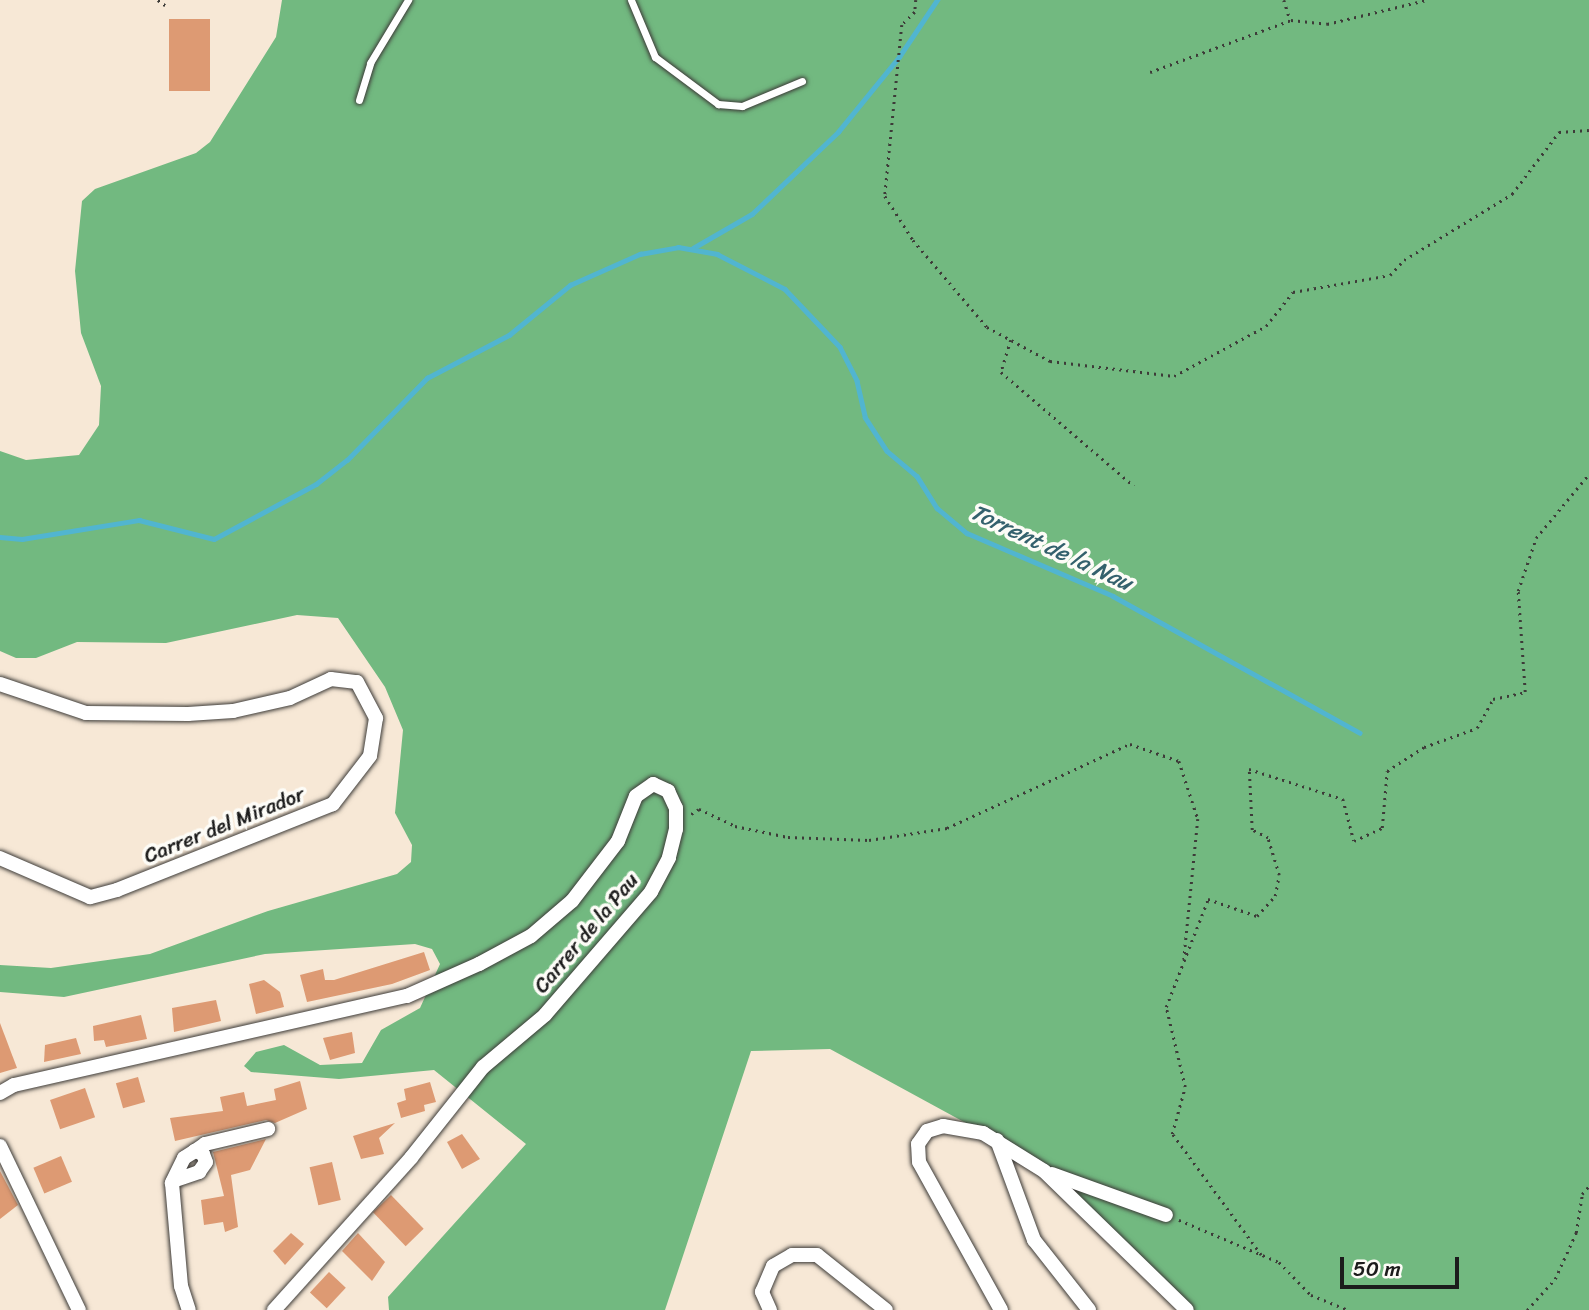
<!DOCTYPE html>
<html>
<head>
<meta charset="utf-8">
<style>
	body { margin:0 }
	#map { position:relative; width:1589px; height:1310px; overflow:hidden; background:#f7e8d6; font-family:Sriracha,sans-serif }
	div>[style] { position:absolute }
	.forest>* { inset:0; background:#72b980 }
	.stream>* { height:4.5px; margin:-2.25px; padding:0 2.25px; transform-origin:2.25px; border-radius:2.25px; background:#51b5d0 }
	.building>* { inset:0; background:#dd9a73; transform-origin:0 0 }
	.path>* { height:2.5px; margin-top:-1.25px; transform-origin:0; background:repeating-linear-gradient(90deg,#3d3b38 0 2px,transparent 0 7px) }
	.roads { filter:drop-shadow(0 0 2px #3d3b38) drop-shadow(0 0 2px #3d3b38) }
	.service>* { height:7px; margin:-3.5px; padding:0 3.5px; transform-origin:3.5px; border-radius:3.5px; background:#fff }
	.minor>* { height:14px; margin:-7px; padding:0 7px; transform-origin:7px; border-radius:7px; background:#fff }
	span { translate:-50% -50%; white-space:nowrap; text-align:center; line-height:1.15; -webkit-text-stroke:7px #fdfcf7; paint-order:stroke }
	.street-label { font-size:21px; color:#1c1c1c }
	.water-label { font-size:23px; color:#34616d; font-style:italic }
	.scale { position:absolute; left:1340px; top:1257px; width:119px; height:32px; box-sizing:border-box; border:4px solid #1c1c1c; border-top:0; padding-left:9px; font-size:21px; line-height:24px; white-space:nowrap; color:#1c1c1c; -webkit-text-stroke:5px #fdfcf7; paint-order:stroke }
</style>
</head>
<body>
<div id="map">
	<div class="forest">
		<i style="clip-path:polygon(282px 0,1589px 0,1589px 1310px,1187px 1310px,1117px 1238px,997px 1140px,830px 1049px,751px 1051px,665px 1310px,389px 1310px,388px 1297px,526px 1144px,434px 1070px,339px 1079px,251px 1072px,244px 1066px,256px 1052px,284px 1045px,320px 1065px,362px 1063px,381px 1030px,420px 1008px,440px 964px,432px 949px,415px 944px,265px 954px,64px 997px,0 992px,0 965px,51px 968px,150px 954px,268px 911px,397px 874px,411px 862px,412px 845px,395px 813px,403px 730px,385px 687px,338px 618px,297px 615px,166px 643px,77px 642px,36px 658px,16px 658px,0 651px,0 451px,26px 460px,79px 455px,99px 425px,101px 386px,81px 333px,75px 271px,82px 201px,95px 189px,196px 153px,210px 142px,276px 37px)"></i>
	</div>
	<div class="stream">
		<i style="left:693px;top:248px;width:68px;rotate:-30deg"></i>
		<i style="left:752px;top:214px;width:119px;rotate:-43.6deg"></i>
		<i style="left:838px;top:132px;width:97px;rotate:-50.9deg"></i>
		<i style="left:899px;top:57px;width:69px;rotate:-56.3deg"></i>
		<i style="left:0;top:537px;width:22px;rotate:5deg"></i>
		<i style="left:22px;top:539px;width:119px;rotate:-9.2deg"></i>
		<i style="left:139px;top:520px;width:77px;rotate:14.2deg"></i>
		<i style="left:214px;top:539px;width:116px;rotate:-28.3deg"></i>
		<i style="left:316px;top:484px;width:39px;rotate:-38deg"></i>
		<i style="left:347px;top:460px;width:115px;rotate:-45.7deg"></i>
		<i style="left:427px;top:378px;width:93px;rotate:-27.7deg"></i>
		<i style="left:509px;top:335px;width:79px;rotate:-39.3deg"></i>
		<i style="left:570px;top:285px;width:77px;rotate:-23.9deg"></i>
		<i style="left:640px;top:254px;width:39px;rotate:-10deg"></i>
		<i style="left:678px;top:247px;width:40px;rotate:10deg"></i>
		<i style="left:717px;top:254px;width:76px;rotate:27.2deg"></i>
		<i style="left:785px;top:289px;width:80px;rotate:46.5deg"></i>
		<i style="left:840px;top:347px;width:38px;rotate:63deg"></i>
		<i style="left:857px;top:381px;width:37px;rotate:77deg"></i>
		<i style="left:865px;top:417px;width:40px;rotate:57.1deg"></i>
		<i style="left:887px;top:451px;width:39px;rotate:40deg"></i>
		<i style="left:917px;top:476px;width:38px;rotate:58deg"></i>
		<i style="left:937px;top:508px;width:39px;rotate:40deg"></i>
		<i style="left:967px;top:533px;width:159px;rotate:23.3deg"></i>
		<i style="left:1113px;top:596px;width:282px;rotate:29deg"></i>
	</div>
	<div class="building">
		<i style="left:169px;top:19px;width:41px;height:72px"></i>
		<i style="clip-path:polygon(424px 952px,430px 970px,392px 984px,307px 1002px,300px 975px,323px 969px,325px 980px,334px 980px)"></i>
		<i style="clip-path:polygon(264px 980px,280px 992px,284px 1007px,256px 1014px,249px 984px)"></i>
		<i style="clip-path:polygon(216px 1000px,221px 1021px,174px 1032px,172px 1008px)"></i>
		<i style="clip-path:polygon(141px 1015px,147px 1039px,106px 1047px,104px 1040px,94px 1041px,93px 1026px)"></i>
		<i style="clip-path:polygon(0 1023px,17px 1068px,0 1073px)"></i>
		<i style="clip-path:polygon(352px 1032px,355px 1053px,330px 1060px,323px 1038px)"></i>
		<i style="clip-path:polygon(76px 1038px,81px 1054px,44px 1062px,45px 1045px)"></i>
		<i style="left:138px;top:1077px;width:26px;height:23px;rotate:74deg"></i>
		<i style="clip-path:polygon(300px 1081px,307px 1109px,275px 1123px,266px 1120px,175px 1141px,170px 1118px,223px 1111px,220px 1097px,244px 1092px,247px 1106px,276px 1100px,274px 1089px)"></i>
		<i style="clip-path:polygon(430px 1082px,436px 1102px,424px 1105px,425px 1111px,401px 1118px,397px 1103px,406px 1100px,404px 1089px)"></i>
		<i style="left:85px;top:1088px;width:31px;height:37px;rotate:71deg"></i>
		<i style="clip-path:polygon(395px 1123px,379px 1138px,384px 1154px,361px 1159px,353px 1136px)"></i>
		<i style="clip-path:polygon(462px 1134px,480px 1159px,462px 1169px,447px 1142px)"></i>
		<i style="clip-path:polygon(266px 1139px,250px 1170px,231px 1175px,238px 1227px,225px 1232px,223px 1222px,204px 1225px,201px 1200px,224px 1196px,213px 1152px)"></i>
		<i style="left:61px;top:1156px;width:28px;height:30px;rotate:67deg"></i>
		<i style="left:332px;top:1162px;width:39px;height:23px;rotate:77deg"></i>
		<i style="clip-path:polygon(0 1171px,18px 1205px,0 1219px)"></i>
		<i style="left:391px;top:1195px;width:47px;height:25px;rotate:46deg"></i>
		<i style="clip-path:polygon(291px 1233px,304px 1244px,285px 1265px,273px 1251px)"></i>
		<i style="clip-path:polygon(358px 1233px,385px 1262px,372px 1281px,342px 1251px)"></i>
		<i style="left:329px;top:1272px;width:23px;height:28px;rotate:43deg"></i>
	</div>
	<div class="path">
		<i style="left:158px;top:0;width:9px;rotate:36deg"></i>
		<i style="left:916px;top:0;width:12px;rotate:95deg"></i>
		<i style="left:915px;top:12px;width:18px;rotate:135deg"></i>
		<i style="left:902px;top:25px;width:172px;rotate:95.7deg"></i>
		<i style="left:885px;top:196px;width:52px;rotate:57.5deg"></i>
		<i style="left:913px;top:240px;width:114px;rotate:49.6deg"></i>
		<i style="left:987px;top:327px;width:72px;rotate:28.4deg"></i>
		<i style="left:1050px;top:361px;width:125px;rotate:6.9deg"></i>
		<i style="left:1174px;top:376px;width:105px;rotate:-28.5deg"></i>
		<i style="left:1266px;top:326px;width:43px;rotate:-51.5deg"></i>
		<i style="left:1293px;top:292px;width:98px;rotate:-9.9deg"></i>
		<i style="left:1390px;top:275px;width:21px;rotate:-47deg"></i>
		<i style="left:1404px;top:260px;width:127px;rotate:-31.4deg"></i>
		<i style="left:1512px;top:194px;width:78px;rotate:-52.8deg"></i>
		<i style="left:1559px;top:132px;width:30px;rotate:-4deg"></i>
		<i style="left:1284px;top:0;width:21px;rotate:73deg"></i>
		<i style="left:1150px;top:72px;width:150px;rotate:-20.2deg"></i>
		<i style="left:1291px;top:20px;width:36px;rotate:6deg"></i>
		<i style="left:1327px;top:24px;width:102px;rotate:-13.6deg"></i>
		<i style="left:1011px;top:340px;width:34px;rotate:107deg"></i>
		<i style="left:1001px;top:372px;width:175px;rotate:40.6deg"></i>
		<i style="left:691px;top:814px;width:9px;rotate:-32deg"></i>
		<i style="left:699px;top:809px;width:40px;rotate:25deg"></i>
		<i style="left:735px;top:826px;width:54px;rotate:11.7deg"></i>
		<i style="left:788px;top:837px;width:81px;rotate:2.1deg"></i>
		<i style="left:869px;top:840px;width:79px;rotate:-8.7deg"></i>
		<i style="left:947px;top:828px;width:201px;rotate:-24.7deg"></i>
		<i style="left:1130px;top:744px;width:52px;rotate:19.1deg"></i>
		<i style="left:1179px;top:761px;width:61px;rotate:71.9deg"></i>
		<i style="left:1198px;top:819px;width:141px;rotate:95.7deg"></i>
		<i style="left:1179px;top:1220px;width:108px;rotate:22.8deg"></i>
		<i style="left:1279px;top:1262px;width:46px;rotate:45.9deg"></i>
		<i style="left:1311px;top:1295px;width:40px;rotate:22deg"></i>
		<i style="left:1261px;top:1255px;width:150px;rotate:-126.3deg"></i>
		<i style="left:1172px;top:1134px;width:49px;rotate:-74.5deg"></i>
		<i style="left:1185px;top:1087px;width:82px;rotate:-103.4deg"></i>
		<i style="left:1166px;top:1007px;width:116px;rotate:-68.7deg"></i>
		<i style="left:1208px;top:899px;width:52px;rotate:19.1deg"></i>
		<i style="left:1257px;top:916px;width:27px;rotate:-48deg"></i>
		<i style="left:1275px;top:896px;width:21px;rotate:-79deg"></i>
		<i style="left:1279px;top:875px;width:39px;rotate:-107deg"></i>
		<i style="left:1268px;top:838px;width:18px;rotate:-153deg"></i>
		<i style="left:1252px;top:830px;width:61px;rotate:-92.8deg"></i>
		<i style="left:1249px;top:769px;width:99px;rotate:17.7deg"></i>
		<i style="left:1343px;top:799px;width:43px;rotate:75.3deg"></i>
		<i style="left:1354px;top:841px;width:31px;rotate:-25deg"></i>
		<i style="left:1382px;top:828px;width:57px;rotate:-85deg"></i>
		<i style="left:1387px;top:771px;width:44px;rotate:-33deg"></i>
		<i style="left:1424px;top:747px;width:56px;rotate:-19.7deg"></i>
		<i style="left:1477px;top:728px;width:33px;rotate:-61deg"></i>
		<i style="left:1493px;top:699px;width:33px;rotate:-12deg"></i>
		<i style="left:1525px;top:692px;width:101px;rotate:-94deg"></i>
		<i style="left:1518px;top:591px;width:56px;rotate:-71.2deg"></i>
		<i style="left:1536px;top:538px;width:83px;rotate:-50.4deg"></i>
		<i style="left:1527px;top:1310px;width:42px;rotate:-47.9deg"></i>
		<i style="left:1555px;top:1279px;width:51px;rotate:-65.5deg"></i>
		<i style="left:1576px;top:1233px;width:39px;rotate:-81deg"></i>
		<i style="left:1582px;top:1194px;width:11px;rotate:-49deg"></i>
	</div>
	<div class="roads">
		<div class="service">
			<i style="left:631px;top:0;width:62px;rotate:67.2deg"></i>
			<i style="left:655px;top:57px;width:79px;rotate:36.7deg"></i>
			<i style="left:718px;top:104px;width:24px;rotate:5deg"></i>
			<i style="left:742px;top:106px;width:65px;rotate:-22.6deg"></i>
			<i style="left:359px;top:100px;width:39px;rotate:-73deg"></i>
			<i style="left:370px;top:63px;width:74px;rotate:-58.9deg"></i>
		</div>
		<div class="minor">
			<i style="left:0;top:684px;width:91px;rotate:18.6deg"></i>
			<i style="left:86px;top:713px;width:102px;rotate:0.6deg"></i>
			<i style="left:188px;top:714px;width:45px;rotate:-3.8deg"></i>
			<i style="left:233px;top:711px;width:58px;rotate:-12.8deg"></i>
			<i style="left:290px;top:698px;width:45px;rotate:-24.9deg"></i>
			<i style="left:331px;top:679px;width:26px;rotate:7deg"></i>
			<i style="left:357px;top:682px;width:41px;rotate:62.2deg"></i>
			<i style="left:376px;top:718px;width:38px;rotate:99deg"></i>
			<i style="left:370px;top:756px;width:61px;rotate:127.6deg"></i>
			<i style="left:333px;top:804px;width:232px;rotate:158.3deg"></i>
			<i style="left:117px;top:890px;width:28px;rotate:165deg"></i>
			<i style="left:90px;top:897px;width:98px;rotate:-156.6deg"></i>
			<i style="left:0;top:1093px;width:16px;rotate:-30deg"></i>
			<i style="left:14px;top:1085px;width:403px;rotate:-12.8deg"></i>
			<i style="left:407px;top:996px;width:79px;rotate:-24deg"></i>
			<i style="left:479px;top:964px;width:59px;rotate:-28.3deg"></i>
			<i style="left:531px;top:936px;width:54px;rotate:-40.5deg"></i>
			<i style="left:572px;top:901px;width:76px;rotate:-52.5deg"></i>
			<i style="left:618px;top:841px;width:48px;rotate:-68.2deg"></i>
			<i style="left:636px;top:796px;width:21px;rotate:-35deg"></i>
			<i style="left:653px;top:784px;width:17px;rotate:25deg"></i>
			<i style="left:668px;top:791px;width:19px;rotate:65deg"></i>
			<i style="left:676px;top:808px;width:21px;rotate:90deg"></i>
			<i style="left:676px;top:829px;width:30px;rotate:104deg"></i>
			<i style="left:669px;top:858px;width:38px;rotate:118deg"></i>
			<i style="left:651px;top:892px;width:162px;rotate:130.8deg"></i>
			<i style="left:545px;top:1015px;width:81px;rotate:140deg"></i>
			<i style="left:483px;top:1067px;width:116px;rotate:128.4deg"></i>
			<i style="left:411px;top:1158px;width:205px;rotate:132deg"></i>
			<i style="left:997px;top:1140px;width:107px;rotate:69.7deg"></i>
			<i style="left:1034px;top:1240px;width:89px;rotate:51.8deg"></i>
			<i style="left:0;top:1146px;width:182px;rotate:64.3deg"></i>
			<i style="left:195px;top:1151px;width:12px;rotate:-35deg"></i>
			<i style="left:205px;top:1144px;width:65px;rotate:-13.4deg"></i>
			<i style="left:1052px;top:1174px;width:121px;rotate:19.8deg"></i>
			<i style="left:173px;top:1181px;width:28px;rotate:-19deg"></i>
			<i style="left:199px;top:1172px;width:12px;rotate:-55deg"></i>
			<i style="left:206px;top:1162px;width:9px;rotate:-111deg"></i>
			<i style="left:203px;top:1154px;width:9px;rotate:-159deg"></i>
			<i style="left:195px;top:1151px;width:13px;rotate:148deg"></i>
			<i style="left:184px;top:1158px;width:28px;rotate:116deg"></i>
			<i style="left:172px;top:1183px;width:103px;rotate:85deg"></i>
			<i style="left:181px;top:1286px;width:25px;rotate:72deg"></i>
			<i style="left:770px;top:1310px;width:20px;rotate:-114deg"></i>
			<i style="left:762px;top:1292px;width:28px;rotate:-67deg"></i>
			<i style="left:773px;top:1266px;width:22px;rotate:-30deg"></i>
			<i style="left:792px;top:1255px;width:25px"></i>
			<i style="left:817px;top:1255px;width:88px;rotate:38.6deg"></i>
			<i style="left:1001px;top:1310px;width:169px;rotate:-119deg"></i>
			<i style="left:919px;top:1162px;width:18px;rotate:-93deg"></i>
			<i style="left:918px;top:1144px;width:16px;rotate:-55deg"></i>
			<i style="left:927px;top:1131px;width:17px;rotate:-17deg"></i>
			<i style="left:943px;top:1126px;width:41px;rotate:9.9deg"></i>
			<i style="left:983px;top:1133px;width:72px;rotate:31.9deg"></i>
			<i style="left:1044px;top:1171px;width:199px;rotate:44.2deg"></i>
		</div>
	</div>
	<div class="street-label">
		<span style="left:224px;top:825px;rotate:-22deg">Carrer del Mirador</span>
		<span style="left:586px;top:933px;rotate:-50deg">Carrer de la Pau</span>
	</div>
	<div class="water-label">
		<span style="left:1051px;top:548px;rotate:25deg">Torrent de la Nau</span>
	</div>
	<div class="scale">50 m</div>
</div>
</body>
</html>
